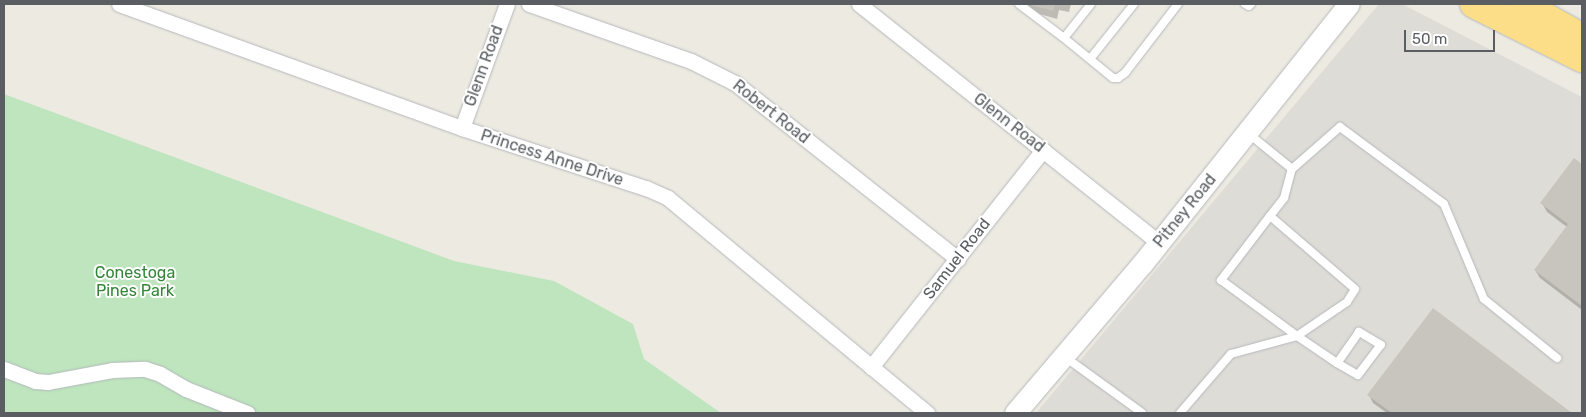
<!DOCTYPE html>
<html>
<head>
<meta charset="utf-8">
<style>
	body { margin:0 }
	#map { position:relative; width:1586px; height:417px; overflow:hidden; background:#edeae1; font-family:Rubik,sans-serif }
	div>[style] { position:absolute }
	.industrial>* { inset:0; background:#dedcd6 }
	.green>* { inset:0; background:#bee5be }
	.shadow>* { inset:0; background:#0003 }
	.building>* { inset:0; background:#c8c5bf }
	.roads { filter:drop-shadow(0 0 1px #b4b8bc) drop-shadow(0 0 1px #b4b8bc) }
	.lane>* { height:8px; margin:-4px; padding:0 4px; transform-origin:4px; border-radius:4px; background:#fff }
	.street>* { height:15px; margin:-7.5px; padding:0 7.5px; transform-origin:7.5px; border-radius:7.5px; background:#fff }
	.secondary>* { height:21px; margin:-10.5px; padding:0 10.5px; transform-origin:10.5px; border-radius:10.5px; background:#fff }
	.highway>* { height:28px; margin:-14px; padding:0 14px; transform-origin:14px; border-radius:14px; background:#fcde89 }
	span { translate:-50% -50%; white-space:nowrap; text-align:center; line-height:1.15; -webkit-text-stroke:4px #fff; paint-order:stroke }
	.street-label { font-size:16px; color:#5a5e62 }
	.park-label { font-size:16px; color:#358639 }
	.frame { position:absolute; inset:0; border:5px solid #5a5e62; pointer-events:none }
	.scale { position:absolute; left:1404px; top:30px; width:91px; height:22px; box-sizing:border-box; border:2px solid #5a5e62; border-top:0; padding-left:6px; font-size:15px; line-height:18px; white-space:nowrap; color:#5a5e62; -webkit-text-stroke:4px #fff; paint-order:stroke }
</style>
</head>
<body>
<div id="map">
	<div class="industrial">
		<i style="clip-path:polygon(1379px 4px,1402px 4px,1582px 97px,1582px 413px,1036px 413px)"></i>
	</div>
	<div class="green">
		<i style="clip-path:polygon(4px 94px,454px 261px,554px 281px,633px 324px,644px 359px,721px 413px,4px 413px)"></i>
	</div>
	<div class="shadow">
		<i style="clip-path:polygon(1024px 4px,1071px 4px,1069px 12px,1059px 10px,1057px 19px,1029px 11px)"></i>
		<i style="clip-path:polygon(1574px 160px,1582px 166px,1582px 310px,1540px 278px,1535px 270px,1567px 227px,1547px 212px,1542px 203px)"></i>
		<i style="clip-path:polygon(1433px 310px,1570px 413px,1387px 413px,1373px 403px,1369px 395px)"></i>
	</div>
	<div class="building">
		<i style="clip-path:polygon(1027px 4px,1055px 4px,1053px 11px)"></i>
		<i style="clip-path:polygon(1574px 158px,1582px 164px,1582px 306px,1534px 270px,1568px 224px,1540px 203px)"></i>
		<i style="clip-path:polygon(1433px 308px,1572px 413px,1392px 413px,1367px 395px)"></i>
	</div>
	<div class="roads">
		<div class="lane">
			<i style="left:1019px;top:4px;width:56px;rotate:37.1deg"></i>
			<i style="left:1091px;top:4px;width:43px;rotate:128.5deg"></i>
			<i style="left:1064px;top:38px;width:63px;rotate:39.2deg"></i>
			<i style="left:1113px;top:78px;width:5px"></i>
			<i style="left:1118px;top:78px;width:9px;rotate:-36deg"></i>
			<i style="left:1125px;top:73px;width:87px;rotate:-52.5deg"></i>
			<i style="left:1245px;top:4px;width:4px;rotate:27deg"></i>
			<i style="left:1249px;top:6px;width:3px;rotate:-45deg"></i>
			<i style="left:1090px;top:59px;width:70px;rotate:-51.3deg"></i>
			<i style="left:1249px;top:134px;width:55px;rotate:39.1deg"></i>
			<i style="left:1270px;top:216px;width:81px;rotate:127.4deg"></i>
			<i style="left:1221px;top:280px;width:94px;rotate:36.4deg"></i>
			<i style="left:1297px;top:336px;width:48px;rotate:34deg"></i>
			<i style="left:1337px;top:363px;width:24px;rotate:30deg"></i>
			<i style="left:1358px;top:375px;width:38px;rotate:-53deg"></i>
			<i style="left:1381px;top:345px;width:26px;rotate:-149deg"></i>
			<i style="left:1359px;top:332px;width:38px;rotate:125deg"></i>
			<i style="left:1065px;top:357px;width:95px;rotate:36deg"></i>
			<i style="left:1180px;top:413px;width:78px;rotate:-49.2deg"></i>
			<i style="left:1231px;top:354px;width:68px;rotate:-15.3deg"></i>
			<i style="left:1297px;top:336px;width:60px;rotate:-34.2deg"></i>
			<i style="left:1347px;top:302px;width:15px;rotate:-58deg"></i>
			<i style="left:1355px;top:289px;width:112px;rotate:-139.3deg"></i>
			<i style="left:1270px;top:216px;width:23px;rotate:-52deg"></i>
			<i style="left:1284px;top:198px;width:30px;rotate:-75deg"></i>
			<i style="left:1292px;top:169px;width:64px;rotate:-41.2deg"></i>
			<i style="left:1340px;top:127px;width:129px;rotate:36.5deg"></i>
			<i style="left:1444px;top:204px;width:103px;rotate:67.2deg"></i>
			<i style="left:1484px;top:299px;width:94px;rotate:38.9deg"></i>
		</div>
		<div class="street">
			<i style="left:119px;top:4px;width:365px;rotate:19.9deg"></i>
			<i style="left:462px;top:128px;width:194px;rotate:18.1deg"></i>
			<i style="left:646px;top:188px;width:24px;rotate:24deg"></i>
			<i style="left:668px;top:198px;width:337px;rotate:39.7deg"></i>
			<i style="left:529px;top:4px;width:172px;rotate:19.4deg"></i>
			<i style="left:691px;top:61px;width:49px;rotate:26.6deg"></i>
			<i style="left:735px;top:83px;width:284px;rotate:38.3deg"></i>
			<i style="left:859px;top:4px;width:384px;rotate:38.5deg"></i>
			<i style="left:462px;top:128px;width:132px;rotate:-70.1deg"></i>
			<i style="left:871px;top:367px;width:277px;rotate:-51.6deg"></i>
			<i style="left:4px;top:369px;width:33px;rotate:21deg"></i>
			<i style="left:35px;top:381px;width:13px;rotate:4deg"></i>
			<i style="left:48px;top:382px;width:65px;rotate:-10.6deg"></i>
			<i style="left:112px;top:370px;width:33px;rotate:-2deg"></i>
			<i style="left:145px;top:369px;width:16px;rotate:18deg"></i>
			<i style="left:160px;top:374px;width:30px;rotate:30deg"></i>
			<i style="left:186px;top:389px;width:66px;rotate:21.5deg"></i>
		</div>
		<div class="secondary">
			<i style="left:1015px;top:413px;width:196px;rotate:-49.6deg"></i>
			<i style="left:1142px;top:264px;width:332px;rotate:-51.5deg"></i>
		</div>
		<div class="highway">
			<i style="left:1474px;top:4px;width:121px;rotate:26.6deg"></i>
			<i style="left:1522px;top:4px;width:68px;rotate:29.2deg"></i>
		</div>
	</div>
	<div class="street-label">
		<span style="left:484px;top:66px;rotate:-70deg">Glenn Road</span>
		<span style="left:771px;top:112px;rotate:38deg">Robert Road</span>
		<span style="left:1009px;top:123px;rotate:38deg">Glenn Road</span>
		<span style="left:552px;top:158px;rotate:18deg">Princess Anne Drive</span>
		<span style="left:1185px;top:211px;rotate:-51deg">Pitney Road</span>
		<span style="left:957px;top:259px;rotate:-52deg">Samuel Road</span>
	</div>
	<div class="park-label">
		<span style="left:135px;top:282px">Conestoga<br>Pines Park</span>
	</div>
	<div class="frame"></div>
	<div class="scale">50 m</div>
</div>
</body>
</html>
